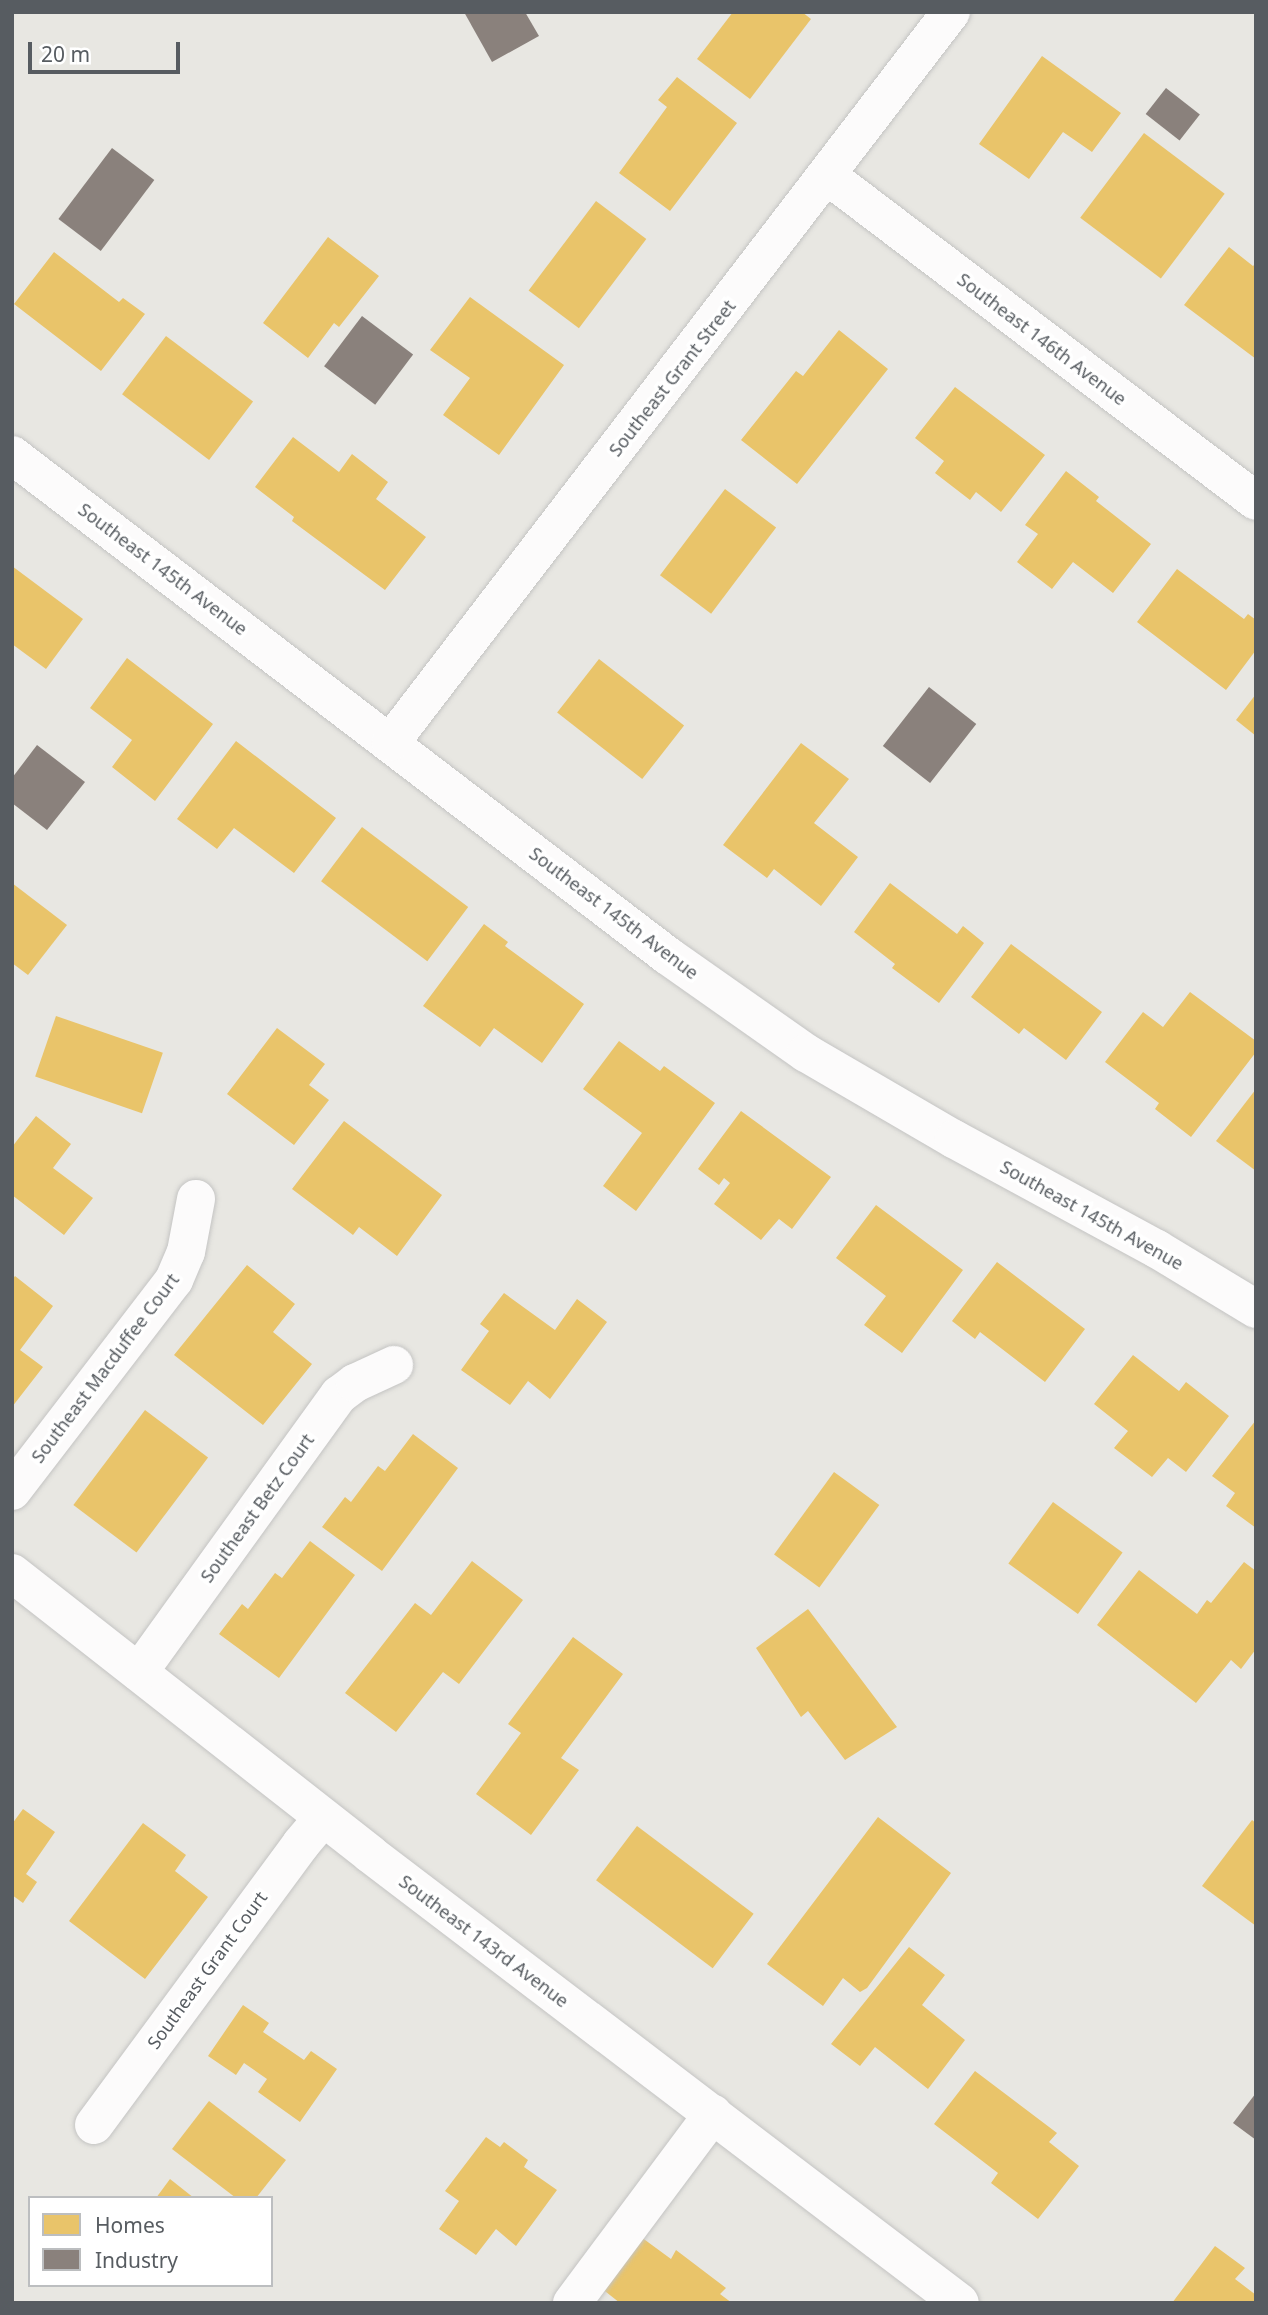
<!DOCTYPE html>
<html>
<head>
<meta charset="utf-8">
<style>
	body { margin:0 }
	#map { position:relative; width:1268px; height:2315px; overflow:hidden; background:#e8e7e2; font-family:"Noto Sans",sans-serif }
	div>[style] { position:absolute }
	.homes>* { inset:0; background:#e9c46a; transform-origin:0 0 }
	.industry>* { inset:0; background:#8a817c; transform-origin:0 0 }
	.roads { filter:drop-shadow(0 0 2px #c4c4c3) drop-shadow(0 0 2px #c4c4c3) }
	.street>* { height:38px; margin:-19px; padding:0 19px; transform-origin:19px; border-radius:19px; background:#fcfbfb }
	span { translate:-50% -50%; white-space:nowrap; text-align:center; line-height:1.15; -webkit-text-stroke:7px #fff; paint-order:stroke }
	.street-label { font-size:18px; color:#575c61 }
	.frame { position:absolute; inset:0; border:14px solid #575c61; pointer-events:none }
	.legend { position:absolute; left:28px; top:2196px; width:245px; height:91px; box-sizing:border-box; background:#fff; border:2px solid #bcbec0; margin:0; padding:9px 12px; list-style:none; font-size:21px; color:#575c61 }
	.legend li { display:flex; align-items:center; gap:14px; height:35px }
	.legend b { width:35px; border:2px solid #bcbec0 }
	.scale { position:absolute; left:28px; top:42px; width:152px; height:32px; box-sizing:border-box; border:4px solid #575c61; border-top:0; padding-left:9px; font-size:21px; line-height:24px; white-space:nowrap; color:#575c61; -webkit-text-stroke:5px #fff; paint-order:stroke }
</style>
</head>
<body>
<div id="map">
	<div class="homes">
		<i style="clip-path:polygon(733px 12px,802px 12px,811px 19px,750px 99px,697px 59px)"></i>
		<i style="clip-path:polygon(1042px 56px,1121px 113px,1092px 152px,1063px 132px,1029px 179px,979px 144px)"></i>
		<i style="clip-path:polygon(677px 77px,737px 123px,670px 211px,619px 173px,667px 107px,658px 100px)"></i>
		<i style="left:1144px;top:133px;width:101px;height:106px;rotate:37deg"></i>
		<i style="left:596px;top:201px;width:63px;height:112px;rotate:37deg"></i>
		<i style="clip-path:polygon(328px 237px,379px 276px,339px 327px,334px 323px,308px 358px,263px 323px)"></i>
		<i style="clip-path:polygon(1229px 247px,1253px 266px,1256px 263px,1256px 359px,1184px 305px)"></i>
		<i style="clip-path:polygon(54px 252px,119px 302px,123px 298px,145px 314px,101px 371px,14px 304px)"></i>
		<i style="clip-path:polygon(470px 297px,564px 365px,499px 455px,443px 415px,470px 378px,430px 350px)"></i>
		<i style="clip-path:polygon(839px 330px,888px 369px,797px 484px,741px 440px,796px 371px,803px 376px)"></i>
		<i style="left:166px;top:336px;width:109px;height:73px;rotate:37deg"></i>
		<i style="clip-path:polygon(955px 387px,1045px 455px,1001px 512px,976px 492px,970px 500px,935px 473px,944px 461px,915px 438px)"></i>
		<i style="clip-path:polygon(293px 437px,339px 472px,352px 454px,388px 482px,376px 499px,426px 537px,385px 590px,292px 521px,294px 517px,255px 487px)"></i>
		<i style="clip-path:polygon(1066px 471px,1099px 497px,1096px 501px,1151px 544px,1113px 593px,1073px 562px,1052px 589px,1017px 562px,1038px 534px,1025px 525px)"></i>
		<i style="left:725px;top:489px;width:64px;height:108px;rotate:37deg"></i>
		<i style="clip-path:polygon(12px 566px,83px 619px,46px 669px,12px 644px)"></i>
		<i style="clip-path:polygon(1177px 569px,1244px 619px,1248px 614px,1256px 620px,1256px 650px,1226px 690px,1137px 622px)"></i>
		<i style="clip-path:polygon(127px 658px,213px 724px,155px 801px,112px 767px,132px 740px,90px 708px)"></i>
		<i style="left:599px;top:659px;width:108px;height:68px;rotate:38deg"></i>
		<i style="clip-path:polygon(1256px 694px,1256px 736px,1236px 720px)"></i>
		<i style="clip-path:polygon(236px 741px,336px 818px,294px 873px,234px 828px,217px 849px,177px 819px)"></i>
		<i style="clip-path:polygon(801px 743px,849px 779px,814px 823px,858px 857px,821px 906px,774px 869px,767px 878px,723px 845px)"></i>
		<i style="left:362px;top:827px;width:133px;height:68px;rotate:37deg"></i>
		<i style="clip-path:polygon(12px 883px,67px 925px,28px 975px,12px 963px)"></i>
		<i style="clip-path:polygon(890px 883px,957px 934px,963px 926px,984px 943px,939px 1003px,892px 968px,895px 964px,854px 932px)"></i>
		<i style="clip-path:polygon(484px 924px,508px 942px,505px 946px,584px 1004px,542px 1063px,494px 1028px,480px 1047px,423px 1006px)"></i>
		<i style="clip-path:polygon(1011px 944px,1102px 1012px,1066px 1060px,1024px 1028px,1019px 1034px,971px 997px)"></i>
		<i style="clip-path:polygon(1190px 992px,1256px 1041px,1256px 1052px,1191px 1137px,1155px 1109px,1159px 1103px,1105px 1062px,1143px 1012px,1163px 1027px)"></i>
		<i style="left:56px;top:1016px;width:113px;height:64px;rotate:19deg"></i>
		<i style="clip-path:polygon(277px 1028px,325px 1064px,309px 1085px,329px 1100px,294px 1145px,227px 1094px)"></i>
		<i style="clip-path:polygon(619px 1041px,660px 1071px,664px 1066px,715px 1103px,636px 1211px,603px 1186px,642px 1133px,583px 1089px)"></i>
		<i style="clip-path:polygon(1256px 1089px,1256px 1171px,1216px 1141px)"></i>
		<i style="clip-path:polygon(741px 1111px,831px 1177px,792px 1229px,779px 1219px,761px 1240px,714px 1204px,730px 1183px,724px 1178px,719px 1185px,698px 1169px)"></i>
		<i style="clip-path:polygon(36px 1116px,71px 1144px,53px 1168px,93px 1198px,64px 1235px,12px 1195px,12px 1147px)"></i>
		<i style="clip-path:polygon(344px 1121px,442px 1195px,397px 1256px,359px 1227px,353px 1235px,292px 1189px)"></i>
		<i style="clip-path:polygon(876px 1205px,963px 1270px,902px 1353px,864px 1325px,886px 1296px,836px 1258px)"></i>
		<i style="clip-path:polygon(997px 1262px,1085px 1329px,1045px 1382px,980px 1332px,975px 1339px,952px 1321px)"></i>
		<i style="clip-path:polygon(247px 1265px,295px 1304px,273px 1332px,312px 1364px,263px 1425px,174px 1355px)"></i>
		<i style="clip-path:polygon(15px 1276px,53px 1306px,20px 1350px,43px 1367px,12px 1407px,12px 1280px)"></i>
		<i style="clip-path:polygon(504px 1293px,555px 1330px,577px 1299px,607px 1322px,550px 1399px,528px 1381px,510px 1405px,461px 1370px,489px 1331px,480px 1324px)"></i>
		<i style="clip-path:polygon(1133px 1355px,1179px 1391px,1186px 1382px,1229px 1416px,1186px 1472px,1168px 1458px,1152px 1477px,1114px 1448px,1128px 1431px,1094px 1404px)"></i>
		<i style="left:145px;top:1410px;width:79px;height:119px;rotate:37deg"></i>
		<i style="clip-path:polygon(1256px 1420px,1256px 1528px,1226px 1506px,1235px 1493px,1212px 1476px)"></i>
		<i style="clip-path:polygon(413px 1434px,458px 1468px,382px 1571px,322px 1527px,345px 1497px,351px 1502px,378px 1466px,385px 1471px)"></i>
		<i style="left:834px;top:1472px;width:56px;height:102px;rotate:36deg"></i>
		<i style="left:1053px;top:1502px;width:86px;height:76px;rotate:36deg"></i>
		<i style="clip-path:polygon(310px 1541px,355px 1575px,279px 1678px,219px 1634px,242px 1604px,248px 1609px,275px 1573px,282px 1578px)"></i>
		<i style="clip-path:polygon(472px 1561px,523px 1600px,459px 1684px,443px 1672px,396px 1732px,345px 1693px,415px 1603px,431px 1615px)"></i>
		<i style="clip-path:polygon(1244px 1562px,1256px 1571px,1256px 1649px,1241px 1669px,1231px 1660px,1196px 1703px,1097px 1625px,1139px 1570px,1197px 1614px,1207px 1600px,1211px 1603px)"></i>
		<i style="clip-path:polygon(808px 1609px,897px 1727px,845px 1760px,808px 1711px,801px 1717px,756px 1648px)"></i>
		<i style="clip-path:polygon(573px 1637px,623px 1674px,561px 1758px,579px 1770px,531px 1835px,476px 1794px,521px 1733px,508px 1724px)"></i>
		<i style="clip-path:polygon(23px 1809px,55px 1832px,26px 1874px,37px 1882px,23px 1903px,12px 1895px,12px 1824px)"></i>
		<i style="clip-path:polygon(878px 1817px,951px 1873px,867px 1988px,860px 1992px,843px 1978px,823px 2006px,767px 1964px)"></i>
		<i style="clip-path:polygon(1252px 1820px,1256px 1823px,1256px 1926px,1202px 1886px)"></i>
		<i style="clip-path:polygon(143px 1823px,186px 1855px,175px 1871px,208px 1897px,145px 1979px,69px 1921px)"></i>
		<i style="left:637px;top:1826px;width:146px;height:68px;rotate:37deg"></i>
		<i style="clip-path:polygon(909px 1947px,945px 1975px,922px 2005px,965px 2040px,928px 2089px,875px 2047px,860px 2066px,831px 2044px)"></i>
		<i style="clip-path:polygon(243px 2005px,269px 2023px,263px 2032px,304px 2060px,311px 2051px,337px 2069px,300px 2122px,258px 2092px,267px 2079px,244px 2063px,236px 2075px,208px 2056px)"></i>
		<i style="clip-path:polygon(975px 2071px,1057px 2133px,1049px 2142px,1079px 2166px,1038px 2219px,991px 2183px,998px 2173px,934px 2124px)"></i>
		<i style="clip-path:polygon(209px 2101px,286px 2160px,256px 2198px,236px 2198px,172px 2149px)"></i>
		<i style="clip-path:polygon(486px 2137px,500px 2147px,504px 2142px,528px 2160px,524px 2167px,557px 2190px,516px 2246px,496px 2229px,476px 2255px,439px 2229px,459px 2201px,445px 2191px)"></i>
		<i style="clip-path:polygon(170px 2179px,194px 2198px,156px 2198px)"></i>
		<i style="clip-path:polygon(641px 2237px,671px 2259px,676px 2250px,726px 2288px,720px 2294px,732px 2303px,620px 2303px,601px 2288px)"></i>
		<i style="clip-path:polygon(1215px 2246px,1245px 2268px,1235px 2279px,1256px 2295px,1256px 2303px,1172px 2303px)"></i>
	</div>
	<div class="industry">
		<i style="clip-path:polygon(464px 12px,525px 12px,539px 36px,492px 62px)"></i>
		<i style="left:1166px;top:88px;width:43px;height:33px;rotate:38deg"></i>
		<i style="left:112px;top:148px;width:53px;height:89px;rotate:37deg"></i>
		<i style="left:362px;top:316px;width:64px;height:63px;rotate:37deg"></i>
		<i style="left:929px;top:687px;width:60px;height:75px;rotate:38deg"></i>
		<i style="clip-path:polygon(37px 745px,85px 782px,47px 830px,12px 803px,12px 778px)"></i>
		<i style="clip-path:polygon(1256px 2093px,1256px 2140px,1233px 2123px)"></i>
	</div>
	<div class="roads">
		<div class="street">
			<i style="left:828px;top:176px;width:537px;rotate:37.21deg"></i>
			<i style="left:12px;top:455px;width:825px;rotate:37.37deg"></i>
			<i style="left:668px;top:956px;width:169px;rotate:35.1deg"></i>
			<i style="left:806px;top:1053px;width:171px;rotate:30.2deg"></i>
			<i style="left:954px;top:1139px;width:231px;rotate:28.5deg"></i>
			<i style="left:1157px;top:1249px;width:116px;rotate:31.2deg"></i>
			<i style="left:391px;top:742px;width:920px;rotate:-52.51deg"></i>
			<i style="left:12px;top:1491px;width:266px;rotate:-52.5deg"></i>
			<i style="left:174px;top:1280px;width:30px;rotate:-67deg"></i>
			<i style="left:186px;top:1252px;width:54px;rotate:-79.3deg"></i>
			<i style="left:12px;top:1573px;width:455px;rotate:38.1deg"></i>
			<i style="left:370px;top:1854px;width:741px;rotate:37.27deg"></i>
			<i style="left:139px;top:1672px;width:342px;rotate:-54.2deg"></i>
			<i style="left:339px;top:1395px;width:20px;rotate:-37deg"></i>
			<i style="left:355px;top:1383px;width:43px;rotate:-24.8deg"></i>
			<i style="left:94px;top:2125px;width:349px;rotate:-53.6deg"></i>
			<i style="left:301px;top:1844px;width:34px;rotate:-50deg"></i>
			<i style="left:572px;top:2303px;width:236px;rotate:-53.3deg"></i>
		</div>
	</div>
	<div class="street-label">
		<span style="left:1042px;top:339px;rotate:37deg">Southeast 146th Avenue</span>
		<span style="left:672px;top:378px;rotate:-52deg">Southeast Grant Street</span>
		<span style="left:163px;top:569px;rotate:37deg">Southeast 145th Avenue</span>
		<span style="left:614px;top:913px;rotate:37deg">Southeast 145th Avenue</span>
		<span style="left:1092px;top:1215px;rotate:29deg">Southeast 145th Avenue</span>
		<span style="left:105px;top:1368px;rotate:-53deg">Southeast Macduffee Court</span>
		<span style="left:257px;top:1508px;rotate:-54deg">Southeast Betz Court</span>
		<span style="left:484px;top:1941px;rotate:37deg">Southeast 143rd Avenue</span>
		<span style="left:207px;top:1970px;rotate:-54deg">Southeast Grant Court</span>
	</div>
	<div class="frame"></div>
	<ul class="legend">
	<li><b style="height:19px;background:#e9c46a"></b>Homes</li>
	<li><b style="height:19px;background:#8a817c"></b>Industry</li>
	</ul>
	<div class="scale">20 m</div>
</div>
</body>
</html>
